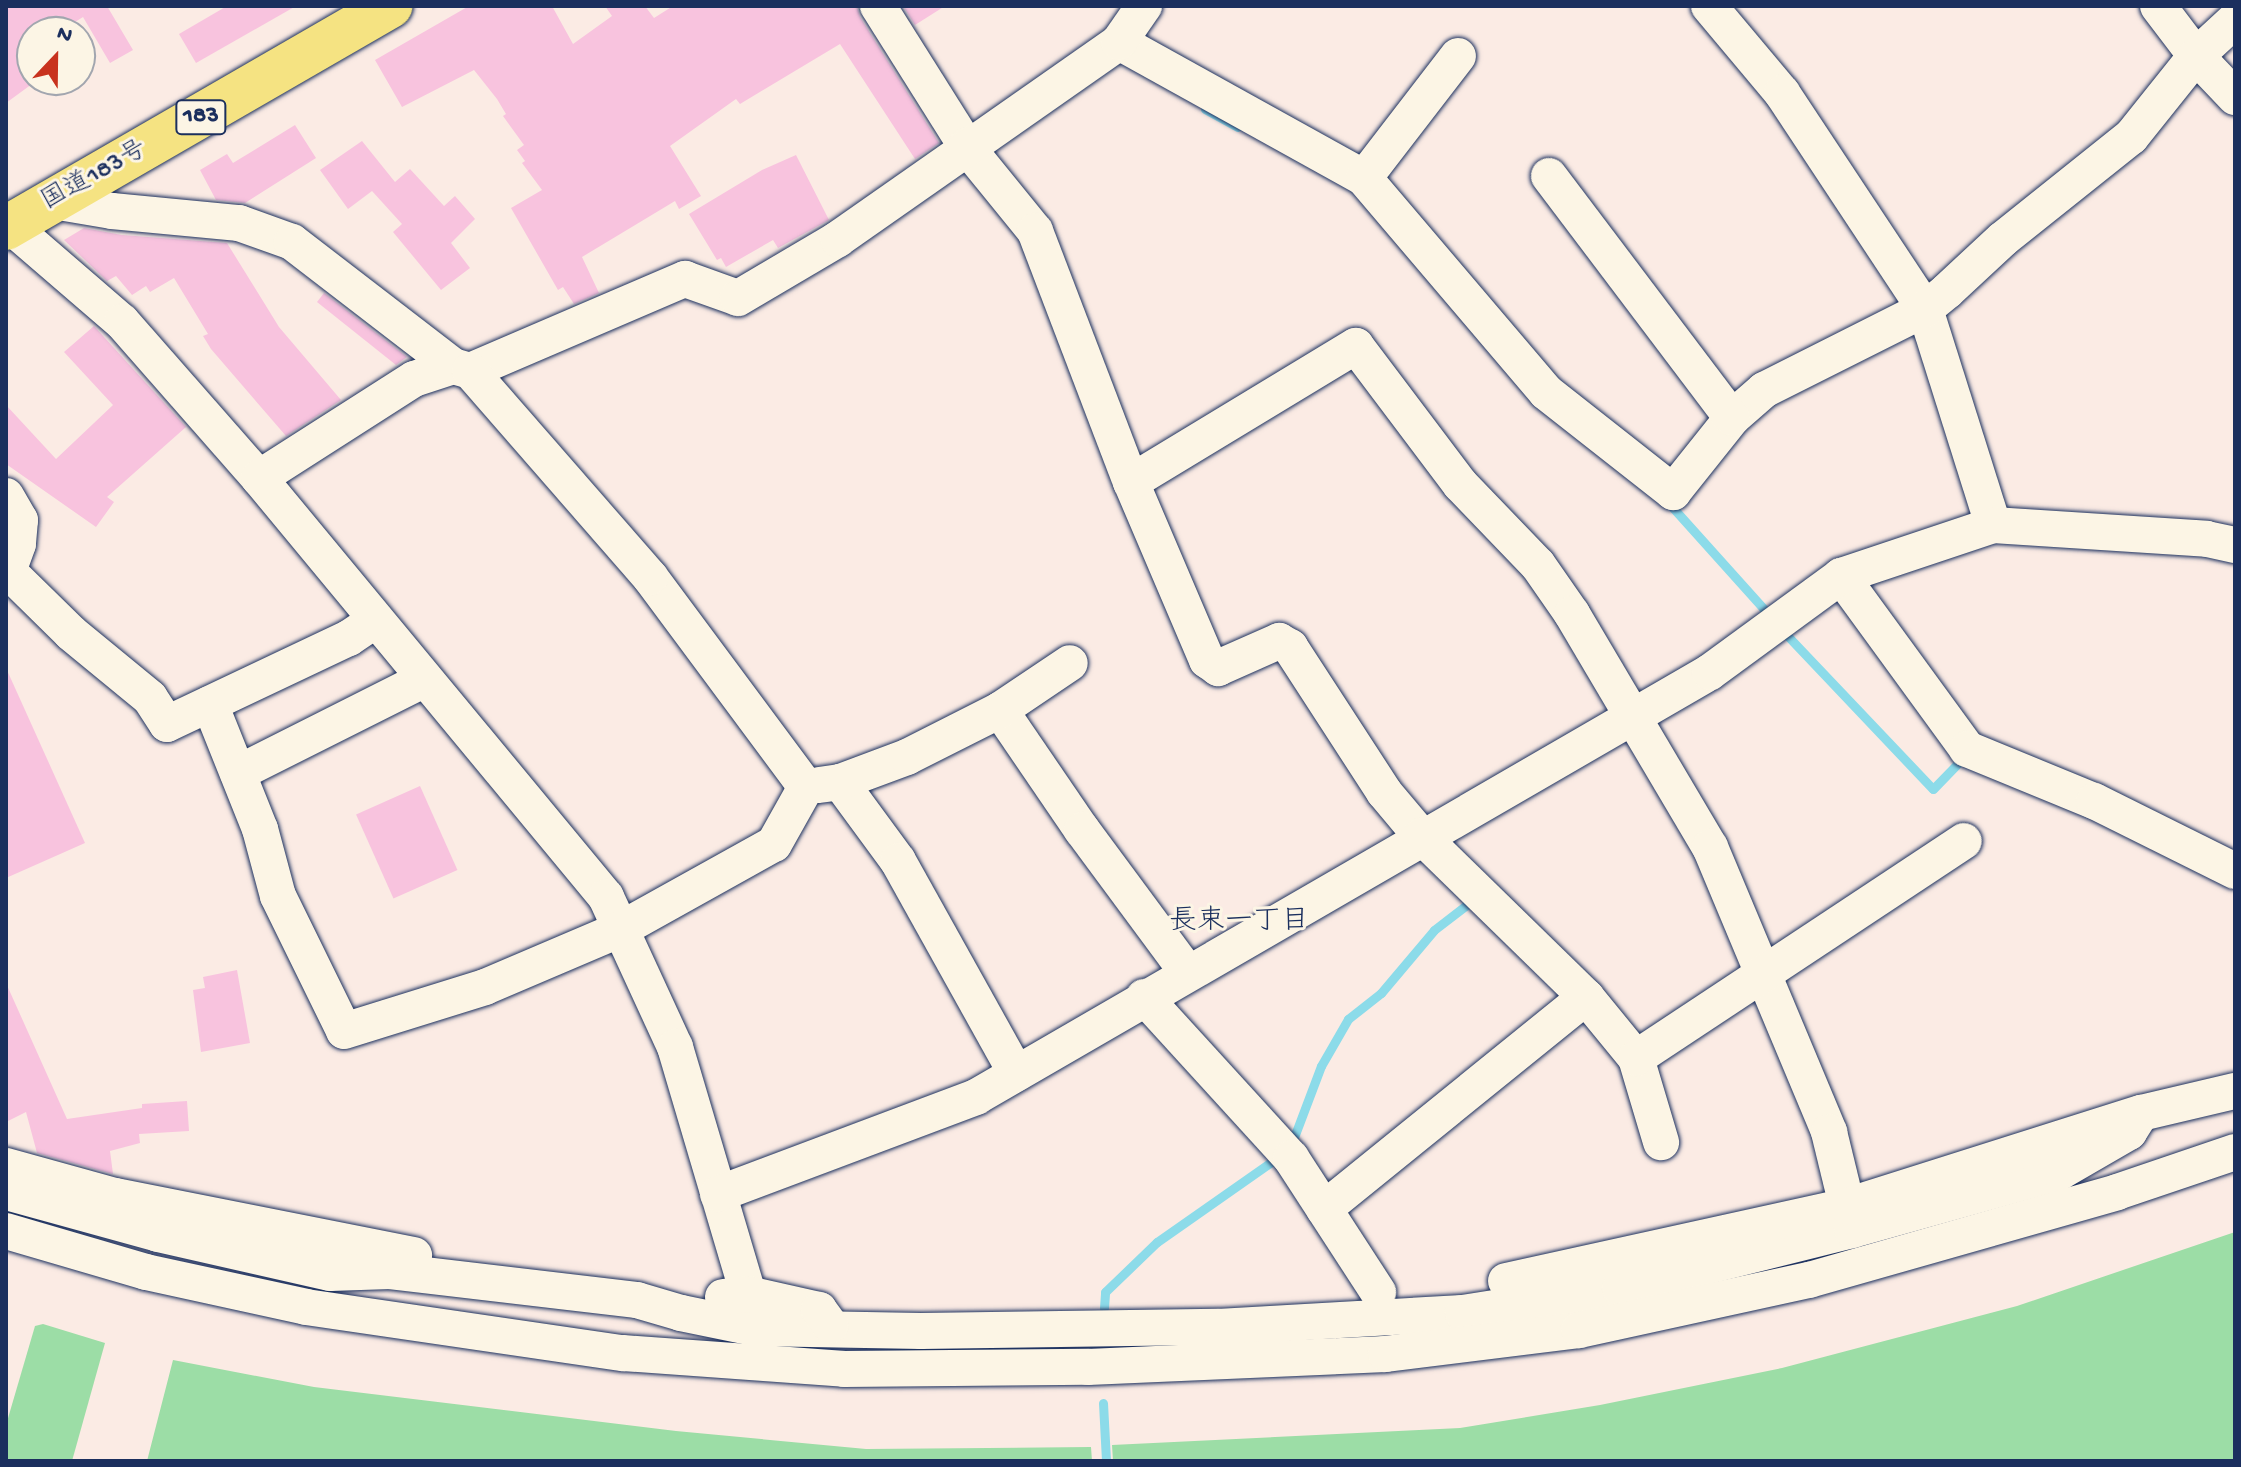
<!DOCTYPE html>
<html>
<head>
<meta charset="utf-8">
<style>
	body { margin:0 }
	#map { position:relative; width:2241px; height:1467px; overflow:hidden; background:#fbebe4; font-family:"Gochi Hand","Klee One",sans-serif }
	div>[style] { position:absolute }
	.green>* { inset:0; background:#9cdda6 }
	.stream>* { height:9px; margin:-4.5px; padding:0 4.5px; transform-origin:4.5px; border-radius:4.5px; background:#8cdbe9 }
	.building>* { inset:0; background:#f8c3de; transform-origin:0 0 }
	.roads { filter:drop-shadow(0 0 2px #1b2f5e) drop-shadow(0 0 2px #1b2f5e) }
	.street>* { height:36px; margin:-18px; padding:0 18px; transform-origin:18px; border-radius:18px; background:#fcf5e5 }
	.highway>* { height:44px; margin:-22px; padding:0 22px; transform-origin:22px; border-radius:22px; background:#f5e382 }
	span { translate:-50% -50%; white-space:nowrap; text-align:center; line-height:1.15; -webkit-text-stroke:6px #fcf5e5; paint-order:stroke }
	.shield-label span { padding:2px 6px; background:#fcf5e5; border:2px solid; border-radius:6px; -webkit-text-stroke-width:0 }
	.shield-label { font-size:24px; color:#1b2f5e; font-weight:700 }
	.street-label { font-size:26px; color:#1b2f5e }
	.neighbourhood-label { font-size:28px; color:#1b2f5e }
	.frame { position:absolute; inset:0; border:8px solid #1b2f5e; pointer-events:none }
	.north { position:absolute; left:16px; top:16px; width:80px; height:80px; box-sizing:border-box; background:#fcf5e5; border:2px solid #a2a6af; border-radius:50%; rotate:22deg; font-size:22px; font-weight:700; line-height:32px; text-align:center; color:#1b2f5e }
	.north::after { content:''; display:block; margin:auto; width:28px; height:36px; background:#c8321e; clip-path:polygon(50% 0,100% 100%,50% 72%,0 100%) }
</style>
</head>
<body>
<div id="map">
	<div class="green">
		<i style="clip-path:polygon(2235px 1232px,2235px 1461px,1113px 1461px,1112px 1445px,1460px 1428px,1600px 1405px,1782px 1368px,2017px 1306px)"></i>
		<i style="clip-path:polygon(43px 1324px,105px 1343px,72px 1461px,6px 1461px,6px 1425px,35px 1326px)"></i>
		<i style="clip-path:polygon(173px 1360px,314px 1387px,676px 1431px,866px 1449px,1091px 1447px,1092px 1461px,147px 1461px)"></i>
	</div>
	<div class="stream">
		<i style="left:1205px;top:109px;width:37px;rotate:29deg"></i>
		<i style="left:1666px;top:500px;width:157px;rotate:48.1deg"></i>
		<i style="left:1782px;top:630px;width:219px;rotate:46.5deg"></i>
		<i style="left:1933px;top:789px;width:46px;rotate:-45.9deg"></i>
		<i style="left:1293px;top:1140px;width:79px;rotate:-69.3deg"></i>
		<i style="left:1321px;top:1066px;width:54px;rotate:-60.1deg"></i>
		<i style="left:1348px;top:1019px;width:42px;rotate:-38.2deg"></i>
		<i style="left:1381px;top:993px;width:82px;rotate:-49.9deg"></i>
		<i style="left:1434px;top:930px;width:49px;rotate:-37.6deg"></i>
		<i style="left:1104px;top:1308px;width:16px;rotate:-86deg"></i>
		<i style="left:1105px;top:1292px;width:72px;rotate:-43.9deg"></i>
		<i style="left:1157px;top:1242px;width:150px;rotate:-35deg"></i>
		<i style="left:1103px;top:1403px;width:58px;rotate:87deg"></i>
	</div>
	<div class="building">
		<i style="clip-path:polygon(6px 6px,107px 6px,133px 50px,110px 63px,83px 17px,59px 32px,32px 32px,32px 84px,6px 103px)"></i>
		<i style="clip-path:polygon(227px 6px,296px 6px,196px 63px,179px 34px)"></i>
		<i style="clip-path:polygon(469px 6px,552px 6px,573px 44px,612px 16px,605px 6px,645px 6px,654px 18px,673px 6px,857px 6px,860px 17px,939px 143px,915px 159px,840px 44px,740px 104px,736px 99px,670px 146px,701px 196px,679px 209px,675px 201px,582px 257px,599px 293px,574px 304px,563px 287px,558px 290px,511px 208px,542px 190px,522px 163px,525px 161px,517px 150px,524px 145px,503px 116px,506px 114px,497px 99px,474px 70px,402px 107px,375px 60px)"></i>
		<i style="clip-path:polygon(903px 6px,945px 6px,915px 25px)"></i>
		<i style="clip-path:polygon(295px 125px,316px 158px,245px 203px,216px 200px,200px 170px,227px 154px,233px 163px)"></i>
		<i style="clip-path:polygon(362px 141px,395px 182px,410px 169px,444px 206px,455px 196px,475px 219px,451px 243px,470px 268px,441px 290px,393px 232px,402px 224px,372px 191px,348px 209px,320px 170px)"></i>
		<i style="clip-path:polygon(796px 155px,829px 220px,778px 248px,773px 240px,726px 267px,721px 258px,717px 260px,689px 214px,762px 170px)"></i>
		<i style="clip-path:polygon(84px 228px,122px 235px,227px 243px,279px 327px,341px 400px,286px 436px,211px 349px,203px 336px,208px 334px,174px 278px,150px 292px,146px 286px,132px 295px,116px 276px,107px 281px,64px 240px)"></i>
		<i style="clip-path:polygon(324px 293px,407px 357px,396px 365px,317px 302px)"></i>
		<i style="clip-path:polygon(94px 326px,186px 427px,107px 497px,114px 502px,96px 527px,6px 464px,6px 405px,56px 459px,113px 405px,64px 352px)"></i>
		<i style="clip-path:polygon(6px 668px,85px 843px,6px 878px)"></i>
		<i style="left:420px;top:786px;width:92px;height:70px;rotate:66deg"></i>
		<i style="clip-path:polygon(237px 970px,250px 1043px,201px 1052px,193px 990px,205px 988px,203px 977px)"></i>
		<i style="clip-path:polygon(6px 983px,67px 1119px,142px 1108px,142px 1104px,187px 1101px,189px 1131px,139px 1134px,140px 1143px,110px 1151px,113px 1174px,37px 1153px,26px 1112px,6px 1122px)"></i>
	</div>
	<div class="roads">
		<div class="street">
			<i style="left:878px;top:6px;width:165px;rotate:57.8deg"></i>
			<i style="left:966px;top:146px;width:109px;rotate:50.9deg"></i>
			<i style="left:1035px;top:231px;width:269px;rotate:69.1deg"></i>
			<i style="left:1131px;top:482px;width:194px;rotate:66.9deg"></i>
			<i style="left:1207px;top:660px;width:14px;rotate:36deg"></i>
			<i style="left:1218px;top:668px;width:67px;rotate:-23.9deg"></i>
			<i style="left:1279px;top:641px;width:13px;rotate:29deg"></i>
			<i style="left:1290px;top:647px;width:173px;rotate:57deg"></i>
			<i style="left:1384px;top:792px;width:57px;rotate:49.9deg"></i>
			<i style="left:1421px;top:836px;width:231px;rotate:44.3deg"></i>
			<i style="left:1586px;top:997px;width:79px;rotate:50.7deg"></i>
			<i style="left:1636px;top:1058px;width:88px;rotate:73.4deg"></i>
			<i style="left:1709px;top:6px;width:114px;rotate:50deg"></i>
			<i style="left:1782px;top:93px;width:259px;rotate:56.5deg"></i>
			<i style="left:1925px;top:309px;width:226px;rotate:72.5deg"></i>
			<i style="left:2158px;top:6px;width:63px;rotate:52.8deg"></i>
			<i style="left:2196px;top:56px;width:57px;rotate:46.4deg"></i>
			<i style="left:1119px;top:42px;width:280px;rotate:29deg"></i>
			<i style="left:1364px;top:178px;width:281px;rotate:49.6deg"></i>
			<i style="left:1546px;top:392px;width:162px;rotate:38.2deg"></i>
			<i style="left:1673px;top:492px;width:95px;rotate:-51.4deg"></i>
			<i style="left:1732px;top:418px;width:43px;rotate:-41.2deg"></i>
			<i style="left:1764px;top:390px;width:180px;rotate:-26.7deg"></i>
			<i style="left:1925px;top:309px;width:28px;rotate:-39deg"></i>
			<i style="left:1947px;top:291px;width:76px;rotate:-42.9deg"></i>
			<i style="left:2003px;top:239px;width:164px;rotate:-38.6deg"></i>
			<i style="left:2131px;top:137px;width:104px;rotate:-51.3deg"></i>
			<i style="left:2196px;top:56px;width:53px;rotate:-42.7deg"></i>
			<i style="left:1549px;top:176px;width:303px;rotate:52.9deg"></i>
			<i style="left:1364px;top:178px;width:154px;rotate:-52.4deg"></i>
			<i style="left:53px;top:201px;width:60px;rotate:9.6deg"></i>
			<i style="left:112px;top:211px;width:128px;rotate:5.4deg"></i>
			<i style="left:239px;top:223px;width:56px;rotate:19.7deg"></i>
			<i style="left:292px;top:242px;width:203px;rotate:37.6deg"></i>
			<i style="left:6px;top:222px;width:153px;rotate:40.8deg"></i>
			<i style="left:122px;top:322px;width:208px;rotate:48.7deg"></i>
			<i style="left:259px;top:478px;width:544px;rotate:50.37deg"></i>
			<i style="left:606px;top:897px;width:165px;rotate:65.3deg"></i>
			<i style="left:675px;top:1047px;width:258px;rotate:73.5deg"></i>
			<i style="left:259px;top:478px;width:184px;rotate:-32.6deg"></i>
			<i style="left:414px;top:379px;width:41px;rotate:-18.4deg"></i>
			<i style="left:453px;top:366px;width:18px;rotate:16deg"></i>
			<i style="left:470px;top:371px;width:234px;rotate:-23.2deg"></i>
			<i style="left:685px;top:279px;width:56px;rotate:19.7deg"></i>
			<i style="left:738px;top:298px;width:116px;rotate:-30.5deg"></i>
			<i style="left:838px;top:239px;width:343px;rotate:-35deg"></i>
			<i style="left:1119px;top:42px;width:44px;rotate:-55.2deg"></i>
			<i style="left:1131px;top:482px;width:263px;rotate:-31.2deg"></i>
			<i style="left:1356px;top:346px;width:173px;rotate:53deg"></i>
			<i style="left:1460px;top:484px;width:112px;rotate:46.1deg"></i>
			<i style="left:1538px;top:565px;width:60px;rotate:55.2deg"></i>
			<i style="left:1572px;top:614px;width:271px;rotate:59.4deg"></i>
			<i style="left:1710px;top:847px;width:309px;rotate:67.3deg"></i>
			<i style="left:1829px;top:1132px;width:76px;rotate:76.3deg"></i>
			<i style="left:6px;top:496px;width:28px;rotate:60deg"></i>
			<i style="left:20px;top:520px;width:24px;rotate:95deg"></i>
			<i style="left:18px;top:544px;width:29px;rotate:110deg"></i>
			<i style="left:8px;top:571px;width:88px;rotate:44.5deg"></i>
			<i style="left:71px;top:633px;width:102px;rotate:39.4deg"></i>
			<i style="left:150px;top:698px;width:31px;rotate:57deg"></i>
			<i style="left:167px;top:724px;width:201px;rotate:-25.3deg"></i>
			<i style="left:349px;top:638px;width:32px;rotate:-34deg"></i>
			<i style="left:1841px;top:576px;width:214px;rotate:53.9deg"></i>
			<i style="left:1967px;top:749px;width:137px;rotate:22.3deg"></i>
			<i style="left:2094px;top:801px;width:157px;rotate:26.4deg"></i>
			<i style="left:210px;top:704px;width:135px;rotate:68.2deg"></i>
			<i style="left:260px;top:829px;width:69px;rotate:75deg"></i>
			<i style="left:278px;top:896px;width:150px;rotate:63.9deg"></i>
			<i style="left:344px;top:1031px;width:148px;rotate:-17.3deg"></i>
			<i style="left:485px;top:987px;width:148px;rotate:-23.1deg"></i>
			<i style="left:621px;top:929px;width:175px;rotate:-29.1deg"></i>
			<i style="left:774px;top:844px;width:65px;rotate:-60.7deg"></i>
			<i style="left:806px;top:787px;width:262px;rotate:-126.6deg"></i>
			<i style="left:650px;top:577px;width:274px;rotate:-131.1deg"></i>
			<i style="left:1000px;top:710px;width:145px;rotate:55.7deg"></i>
			<i style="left:1082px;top:830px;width:177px;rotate:53.5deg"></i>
			<i style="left:238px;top:773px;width:209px;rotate:-26.7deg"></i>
			<i style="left:840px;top:782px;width:98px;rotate:53.7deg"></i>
			<i style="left:898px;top:861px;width:243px;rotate:60.9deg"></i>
			<i style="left:819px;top:785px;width:21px;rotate:-8deg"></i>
			<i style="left:840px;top:782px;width:72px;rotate:-20.5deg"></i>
			<i style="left:907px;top:757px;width:104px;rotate:-26.8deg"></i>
			<i style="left:1000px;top:710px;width:84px;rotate:-33.9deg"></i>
			<i style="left:1144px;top:997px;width:218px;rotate:47.6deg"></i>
			<i style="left:1291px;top:1158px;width:160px;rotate:57deg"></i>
			<i style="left:1636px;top:1058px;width:393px;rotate:-33.5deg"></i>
			<i style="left:6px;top:1166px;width:113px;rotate:15.4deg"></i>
			<i style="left:115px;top:1196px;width:305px;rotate:11.2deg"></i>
			<i style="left:6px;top:1192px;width:158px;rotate:15.4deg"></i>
			<i style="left:158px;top:1234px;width:176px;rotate:12.8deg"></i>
			<i style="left:330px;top:1273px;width:60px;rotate:-1.9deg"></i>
			<i style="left:390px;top:1271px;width:249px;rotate:6.7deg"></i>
			<i style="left:637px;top:1300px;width:46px;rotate:16.5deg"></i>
			<i style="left:681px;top:1313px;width:75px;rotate:11.6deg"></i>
			<i style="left:754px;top:1328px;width:167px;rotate:1deg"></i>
			<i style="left:921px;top:1331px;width:297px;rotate:-0.8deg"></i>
			<i style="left:1218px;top:1327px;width:245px;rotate:-3.3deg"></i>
			<i style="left:1463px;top:1313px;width:159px;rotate:-9deg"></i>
			<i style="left:1620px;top:1288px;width:239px;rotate:-14deg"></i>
			<i style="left:1852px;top:1230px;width:216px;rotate:-15.6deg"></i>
			<i style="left:2060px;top:1172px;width:80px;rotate:-30.1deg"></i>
			<i style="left:2129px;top:1132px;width:22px;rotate:-58deg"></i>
			<i style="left:718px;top:1194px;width:276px;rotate:-20.6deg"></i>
			<i style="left:976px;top:1097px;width:848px;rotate:-30.07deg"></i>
			<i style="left:1710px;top:672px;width:162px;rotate:-36.2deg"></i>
			<i style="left:1841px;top:576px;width:160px;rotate:-18.5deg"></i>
			<i style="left:1993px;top:525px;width:214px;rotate:3.7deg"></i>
			<i style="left:2207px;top:539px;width:29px;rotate:12deg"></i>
			<i style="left:1324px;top:1209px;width:337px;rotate:-39deg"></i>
			<i style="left:6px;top:1231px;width:146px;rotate:16.3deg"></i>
			<i style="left:146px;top:1272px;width:164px;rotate:12.3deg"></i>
			<i style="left:306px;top:1307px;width:320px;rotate:8.3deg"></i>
			<i style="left:623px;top:1353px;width:222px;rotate:4.1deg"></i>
			<i style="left:844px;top:1369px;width:244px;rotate:-0.5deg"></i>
			<i style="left:1088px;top:1367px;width:298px;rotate:-2.5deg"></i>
			<i style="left:1386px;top:1354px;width:194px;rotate:-7.1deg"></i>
			<i style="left:1579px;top:1330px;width:235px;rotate:-12.3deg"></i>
			<i style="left:1809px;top:1280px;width:320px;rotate:-15.9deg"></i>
			<i style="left:2117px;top:1192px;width:125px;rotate:-18.7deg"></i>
			<i style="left:1506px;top:1281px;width:349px;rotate:-12.4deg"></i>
			<i style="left:1847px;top:1206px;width:308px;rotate:-17.6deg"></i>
			<i style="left:2141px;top:1113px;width:97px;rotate:-13.2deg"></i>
			<i style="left:723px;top:1297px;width:25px;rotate:-7deg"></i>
			<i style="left:748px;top:1294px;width:73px;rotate:12.7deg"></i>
			<i style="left:819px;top:1310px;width:19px;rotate:54deg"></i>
		</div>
		<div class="highway">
			<i style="left:6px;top:228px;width:444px;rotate:-30deg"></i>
		</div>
	</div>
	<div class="shield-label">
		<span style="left:201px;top:117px">183</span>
	</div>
	<div class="street-label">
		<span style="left:95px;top:177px;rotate:-29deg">国道183号</span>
	</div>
	<div class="neighbourhood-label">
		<span style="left:1239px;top:923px">長束一丁目</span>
	</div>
	<div class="frame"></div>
	<div class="north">N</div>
</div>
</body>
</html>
